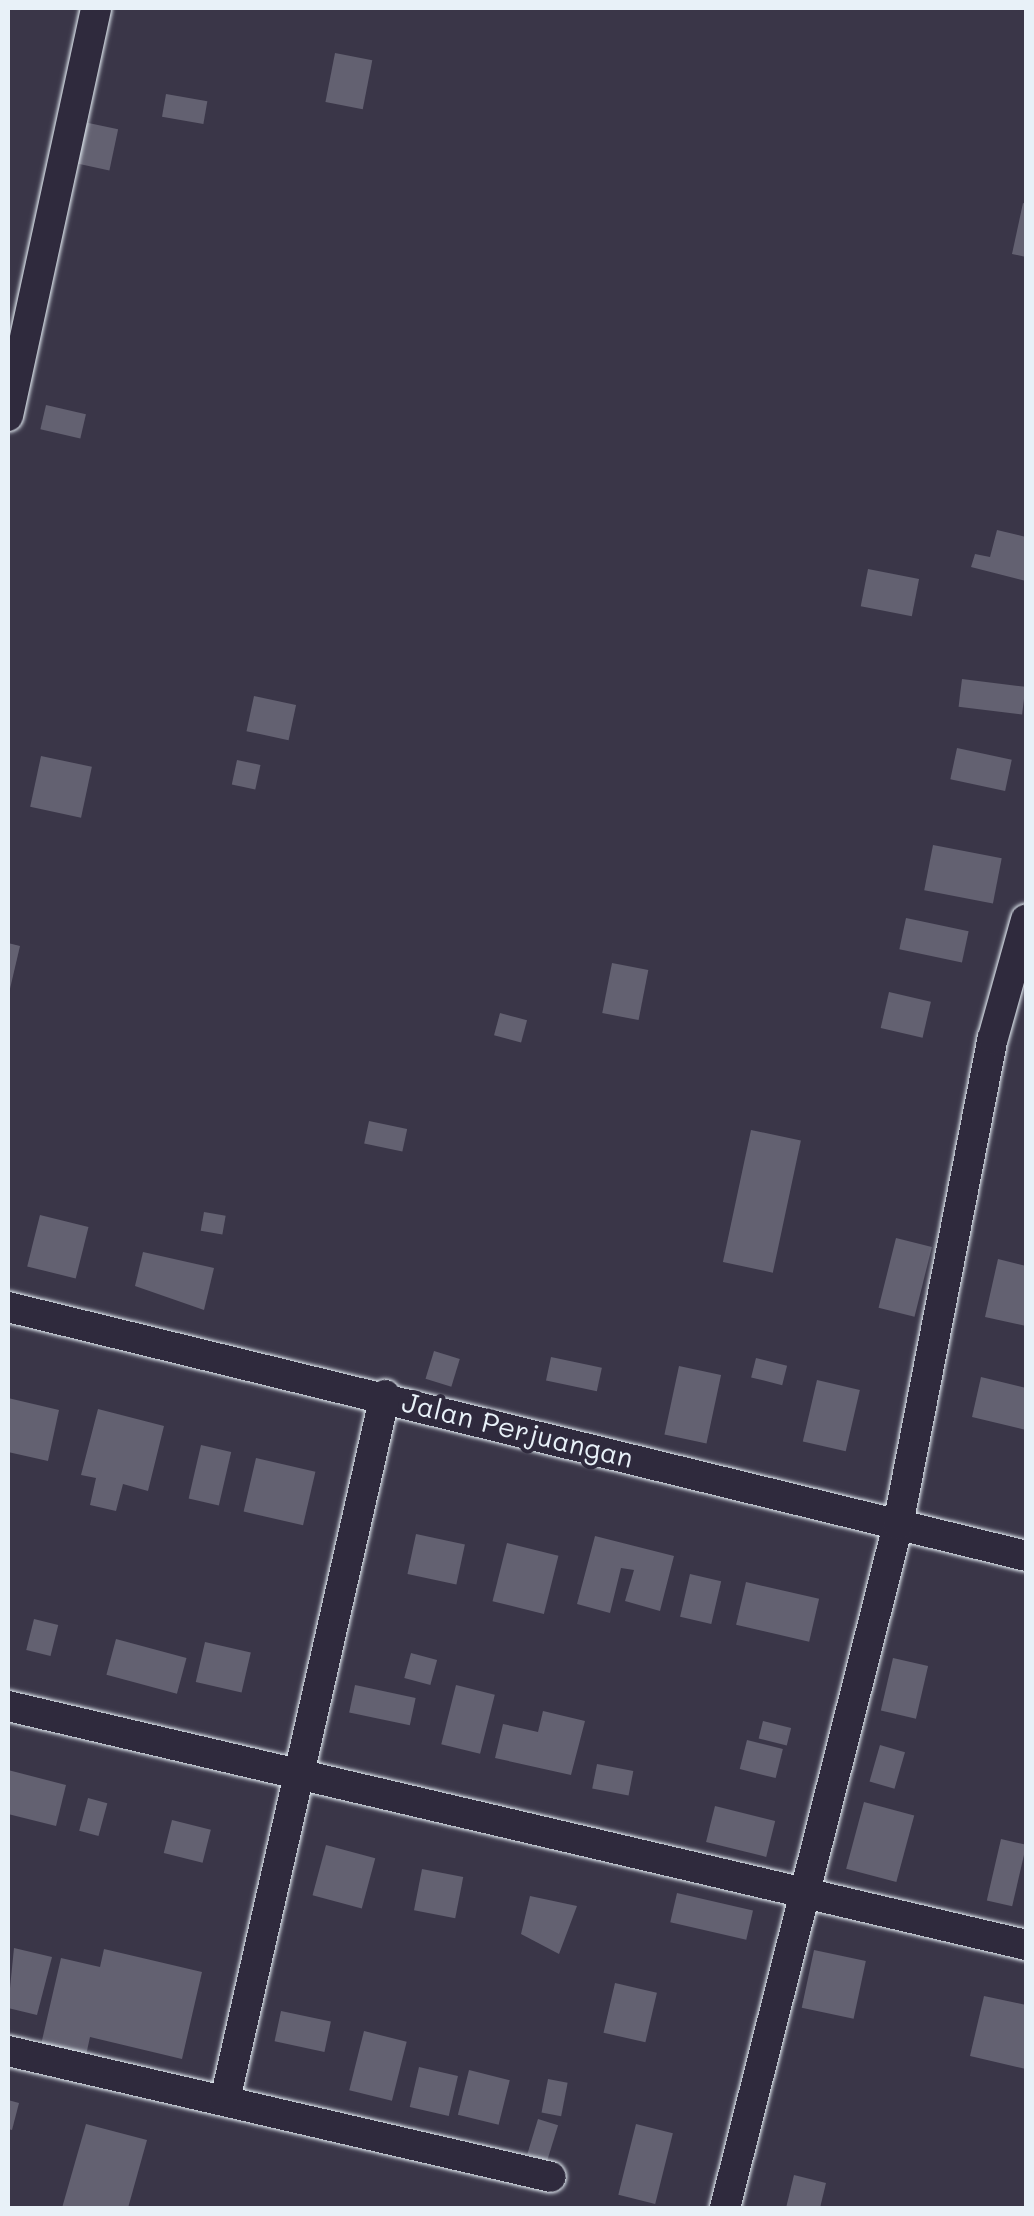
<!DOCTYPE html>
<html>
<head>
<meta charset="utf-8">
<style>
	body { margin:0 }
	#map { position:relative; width:1034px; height:2216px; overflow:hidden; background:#3a3648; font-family:Mali,sans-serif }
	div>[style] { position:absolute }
	.building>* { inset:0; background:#636171; transform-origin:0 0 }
	.roads { filter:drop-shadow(0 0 2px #e8f1f8) drop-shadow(0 0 2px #e8f1f8) }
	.street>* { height:30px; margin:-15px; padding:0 15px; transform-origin:15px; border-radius:15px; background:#2f2a3d }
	span { translate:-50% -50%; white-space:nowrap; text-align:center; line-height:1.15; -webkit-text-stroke:8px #2f2a3d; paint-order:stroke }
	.street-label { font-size:28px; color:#e8f1f8 }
	.frame { position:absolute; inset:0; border:10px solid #e8f1f8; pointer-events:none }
</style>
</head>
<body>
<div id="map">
	<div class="building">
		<i style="left:335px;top:53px;width:38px;height:50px;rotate:11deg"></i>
		<i style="left:166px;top:94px;width:42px;height:23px;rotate:10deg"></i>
		<i style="left:79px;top:121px;width:40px;height:42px;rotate:12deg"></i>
		<i style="clip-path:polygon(1023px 203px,1026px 204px,1026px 257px,1012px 254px)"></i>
		<i style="left:46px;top:405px;width:41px;height:25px;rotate:13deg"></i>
		<i style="clip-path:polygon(997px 530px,1026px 537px,1026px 581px,971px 567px,975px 554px,990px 557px)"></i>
		<i style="left:868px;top:569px;width:52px;height:38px;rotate:11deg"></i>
		<i style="left:962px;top:679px;width:64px;height:28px;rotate:7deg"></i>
		<i style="left:254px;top:696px;width:43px;height:36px;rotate:12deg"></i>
		<i style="left:957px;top:748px;width:56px;height:32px;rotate:12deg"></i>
		<i style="left:41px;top:756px;width:52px;height:52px;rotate:12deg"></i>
		<i style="left:237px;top:760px;width:24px;height:25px;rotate:12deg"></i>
		<i style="left:933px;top:845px;width:70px;height:46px;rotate:11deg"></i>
		<i style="left:906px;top:918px;width:64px;height:32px;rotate:12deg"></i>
		<i style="clip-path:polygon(8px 943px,20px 946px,9px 993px,8px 992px)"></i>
		<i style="left:612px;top:963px;width:37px;height:51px;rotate:11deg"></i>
		<i style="left:889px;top:992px;width:43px;height:37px;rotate:13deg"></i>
		<i style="left:500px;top:1013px;width:28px;height:23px;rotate:15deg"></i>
		<i style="left:369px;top:1121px;width:39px;height:23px;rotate:12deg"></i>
		<i style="left:751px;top:1130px;width:51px;height:135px;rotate:12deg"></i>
		<i style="left:204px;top:1212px;width:22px;height:19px;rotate:10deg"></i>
		<i style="left:40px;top:1215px;width:50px;height:53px;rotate:14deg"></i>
		<i style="left:896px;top:1238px;width:37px;height:72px;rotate:14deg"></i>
		<i style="clip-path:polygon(143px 1252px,214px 1268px,204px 1310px,135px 1286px)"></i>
		<i style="clip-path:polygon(998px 1259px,1026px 1266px,1026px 1326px,985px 1317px)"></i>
		<i style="left:434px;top:1351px;width:27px;height:29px;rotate:17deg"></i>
		<i style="left:551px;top:1357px;width:52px;height:24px;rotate:12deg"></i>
		<i style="left:756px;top:1358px;width:32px;height:20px;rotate:14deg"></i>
		<i style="left:679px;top:1366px;width:43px;height:70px;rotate:12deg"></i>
		<i style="clip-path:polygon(981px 1377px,1026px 1388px,1026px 1430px,972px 1417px)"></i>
		<i style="left:817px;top:1380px;width:44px;height:63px;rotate:13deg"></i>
		<i style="clip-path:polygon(8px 1398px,59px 1410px,48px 1461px,8px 1452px)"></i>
		<i style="clip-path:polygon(98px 1409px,164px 1426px,148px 1491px,123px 1484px,116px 1511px,90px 1505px,96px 1478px,81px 1475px)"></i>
		<i style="left:201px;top:1445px;width:31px;height:55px;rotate:13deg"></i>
		<i style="left:256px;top:1458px;width:61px;height:55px;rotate:13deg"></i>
		<i style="left:416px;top:1534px;width:50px;height:41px;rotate:12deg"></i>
		<i style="clip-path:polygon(595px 1536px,674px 1556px,660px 1611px,625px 1601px,634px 1570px,621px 1568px,610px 1613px,577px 1604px)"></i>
		<i style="left:507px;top:1543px;width:53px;height:60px;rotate:14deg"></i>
		<i style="left:690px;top:1574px;width:32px;height:44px;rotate:13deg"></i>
		<i style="left:746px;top:1582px;width:75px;height:44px;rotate:13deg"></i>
		<i style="left:34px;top:1619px;width:25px;height:32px;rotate:14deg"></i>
		<i style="left:116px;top:1639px;width:73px;height:37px;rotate:15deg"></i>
		<i style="left:205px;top:1642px;width:47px;height:41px;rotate:13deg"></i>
		<i style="left:411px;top:1653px;width:27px;height:26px;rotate:15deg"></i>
		<i style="left:893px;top:1658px;width:36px;height:54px;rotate:13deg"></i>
		<i style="left:355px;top:1685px;width:62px;height:28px;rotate:12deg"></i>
		<i style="left:456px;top:1685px;width:40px;height:61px;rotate:14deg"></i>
		<i style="clip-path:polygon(543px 1711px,585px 1721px,571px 1775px,495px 1758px,503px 1724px,538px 1732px)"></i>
		<i style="left:763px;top:1721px;width:29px;height:18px;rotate:14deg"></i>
		<i style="left:747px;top:1740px;width:37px;height:30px;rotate:14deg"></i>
		<i style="left:880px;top:1745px;width:26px;height:38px;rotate:16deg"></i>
		<i style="left:597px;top:1764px;width:37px;height:25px;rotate:11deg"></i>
		<i style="clip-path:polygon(8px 1770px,66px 1785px,56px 1826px,8px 1814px)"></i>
		<i style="left:88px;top:1798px;width:20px;height:34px;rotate:15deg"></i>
		<i style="left:864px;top:1802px;width:52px;height:69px;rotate:15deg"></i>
		<i style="left:715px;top:1806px;width:62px;height:37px;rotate:14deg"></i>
		<i style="left:172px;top:1820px;width:40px;height:34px;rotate:14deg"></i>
		<i style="left:1001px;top:1839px;width:26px;height:63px;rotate:13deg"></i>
		<i style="left:326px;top:1845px;width:51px;height:52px;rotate:15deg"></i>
		<i style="left:422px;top:1869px;width:42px;height:42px;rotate:11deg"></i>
		<i style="left:677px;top:1893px;width:78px;height:30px;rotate:13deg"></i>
		<i style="clip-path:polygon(530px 1896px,577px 1906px,559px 1954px,521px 1934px)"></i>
		<i style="clip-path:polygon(14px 1948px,52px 1957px,37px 2015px,8px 2008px)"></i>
		<i style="clip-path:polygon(104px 1949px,202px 1972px,182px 2059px,90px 2037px,85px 2060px,40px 2049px,61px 1958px,100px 1967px)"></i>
		<i style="left:814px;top:1950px;width:53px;height:59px;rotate:12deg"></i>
		<i style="left:615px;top:1983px;width:43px;height:51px;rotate:13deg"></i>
		<i style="clip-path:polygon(984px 1996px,1026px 2005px,1026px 2069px,970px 2056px)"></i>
		<i style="left:281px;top:2011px;width:51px;height:31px;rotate:12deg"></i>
		<i style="left:364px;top:2031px;width:44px;height:61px;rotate:14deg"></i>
		<i style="left:419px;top:2067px;width:40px;height:41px;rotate:13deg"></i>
		<i style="left:469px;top:2070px;width:42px;height:46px;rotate:14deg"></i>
		<i style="left:548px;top:2079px;width:20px;height:34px;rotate:11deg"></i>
		<i style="clip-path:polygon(8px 2100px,19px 2103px,12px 2130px,8px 2129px)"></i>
		<i style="left:538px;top:2119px;width:21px;height:37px;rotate:17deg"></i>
		<i style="clip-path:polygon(86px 2124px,147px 2140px,128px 2208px,62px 2208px)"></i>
		<i style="left:636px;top:2124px;width:38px;height:73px;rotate:14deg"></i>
		<i style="clip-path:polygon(794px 2175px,826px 2183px,820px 2208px,786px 2208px)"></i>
	</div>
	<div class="roads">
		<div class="street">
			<i style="left:8px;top:416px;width:417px;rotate:-77.8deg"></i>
			<i style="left:8px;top:1307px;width:1048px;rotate:13.74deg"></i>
			<i style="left:8px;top:1706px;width:1046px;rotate:13.21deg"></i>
			<i style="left:8px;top:2051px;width:557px;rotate:13.06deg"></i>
			<i style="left:225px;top:2100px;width:723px;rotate:-77.21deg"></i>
			<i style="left:725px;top:2208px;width:705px;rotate:-75.79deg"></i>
			<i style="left:898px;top:1525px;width:496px;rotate:-79deg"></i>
			<i style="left:993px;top:1038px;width:123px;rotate:-74.4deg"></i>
		</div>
	</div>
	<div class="street-label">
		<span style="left:518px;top:1429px;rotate:14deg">Jalan Perjuangan</span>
	</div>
	<div class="frame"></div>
</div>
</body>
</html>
